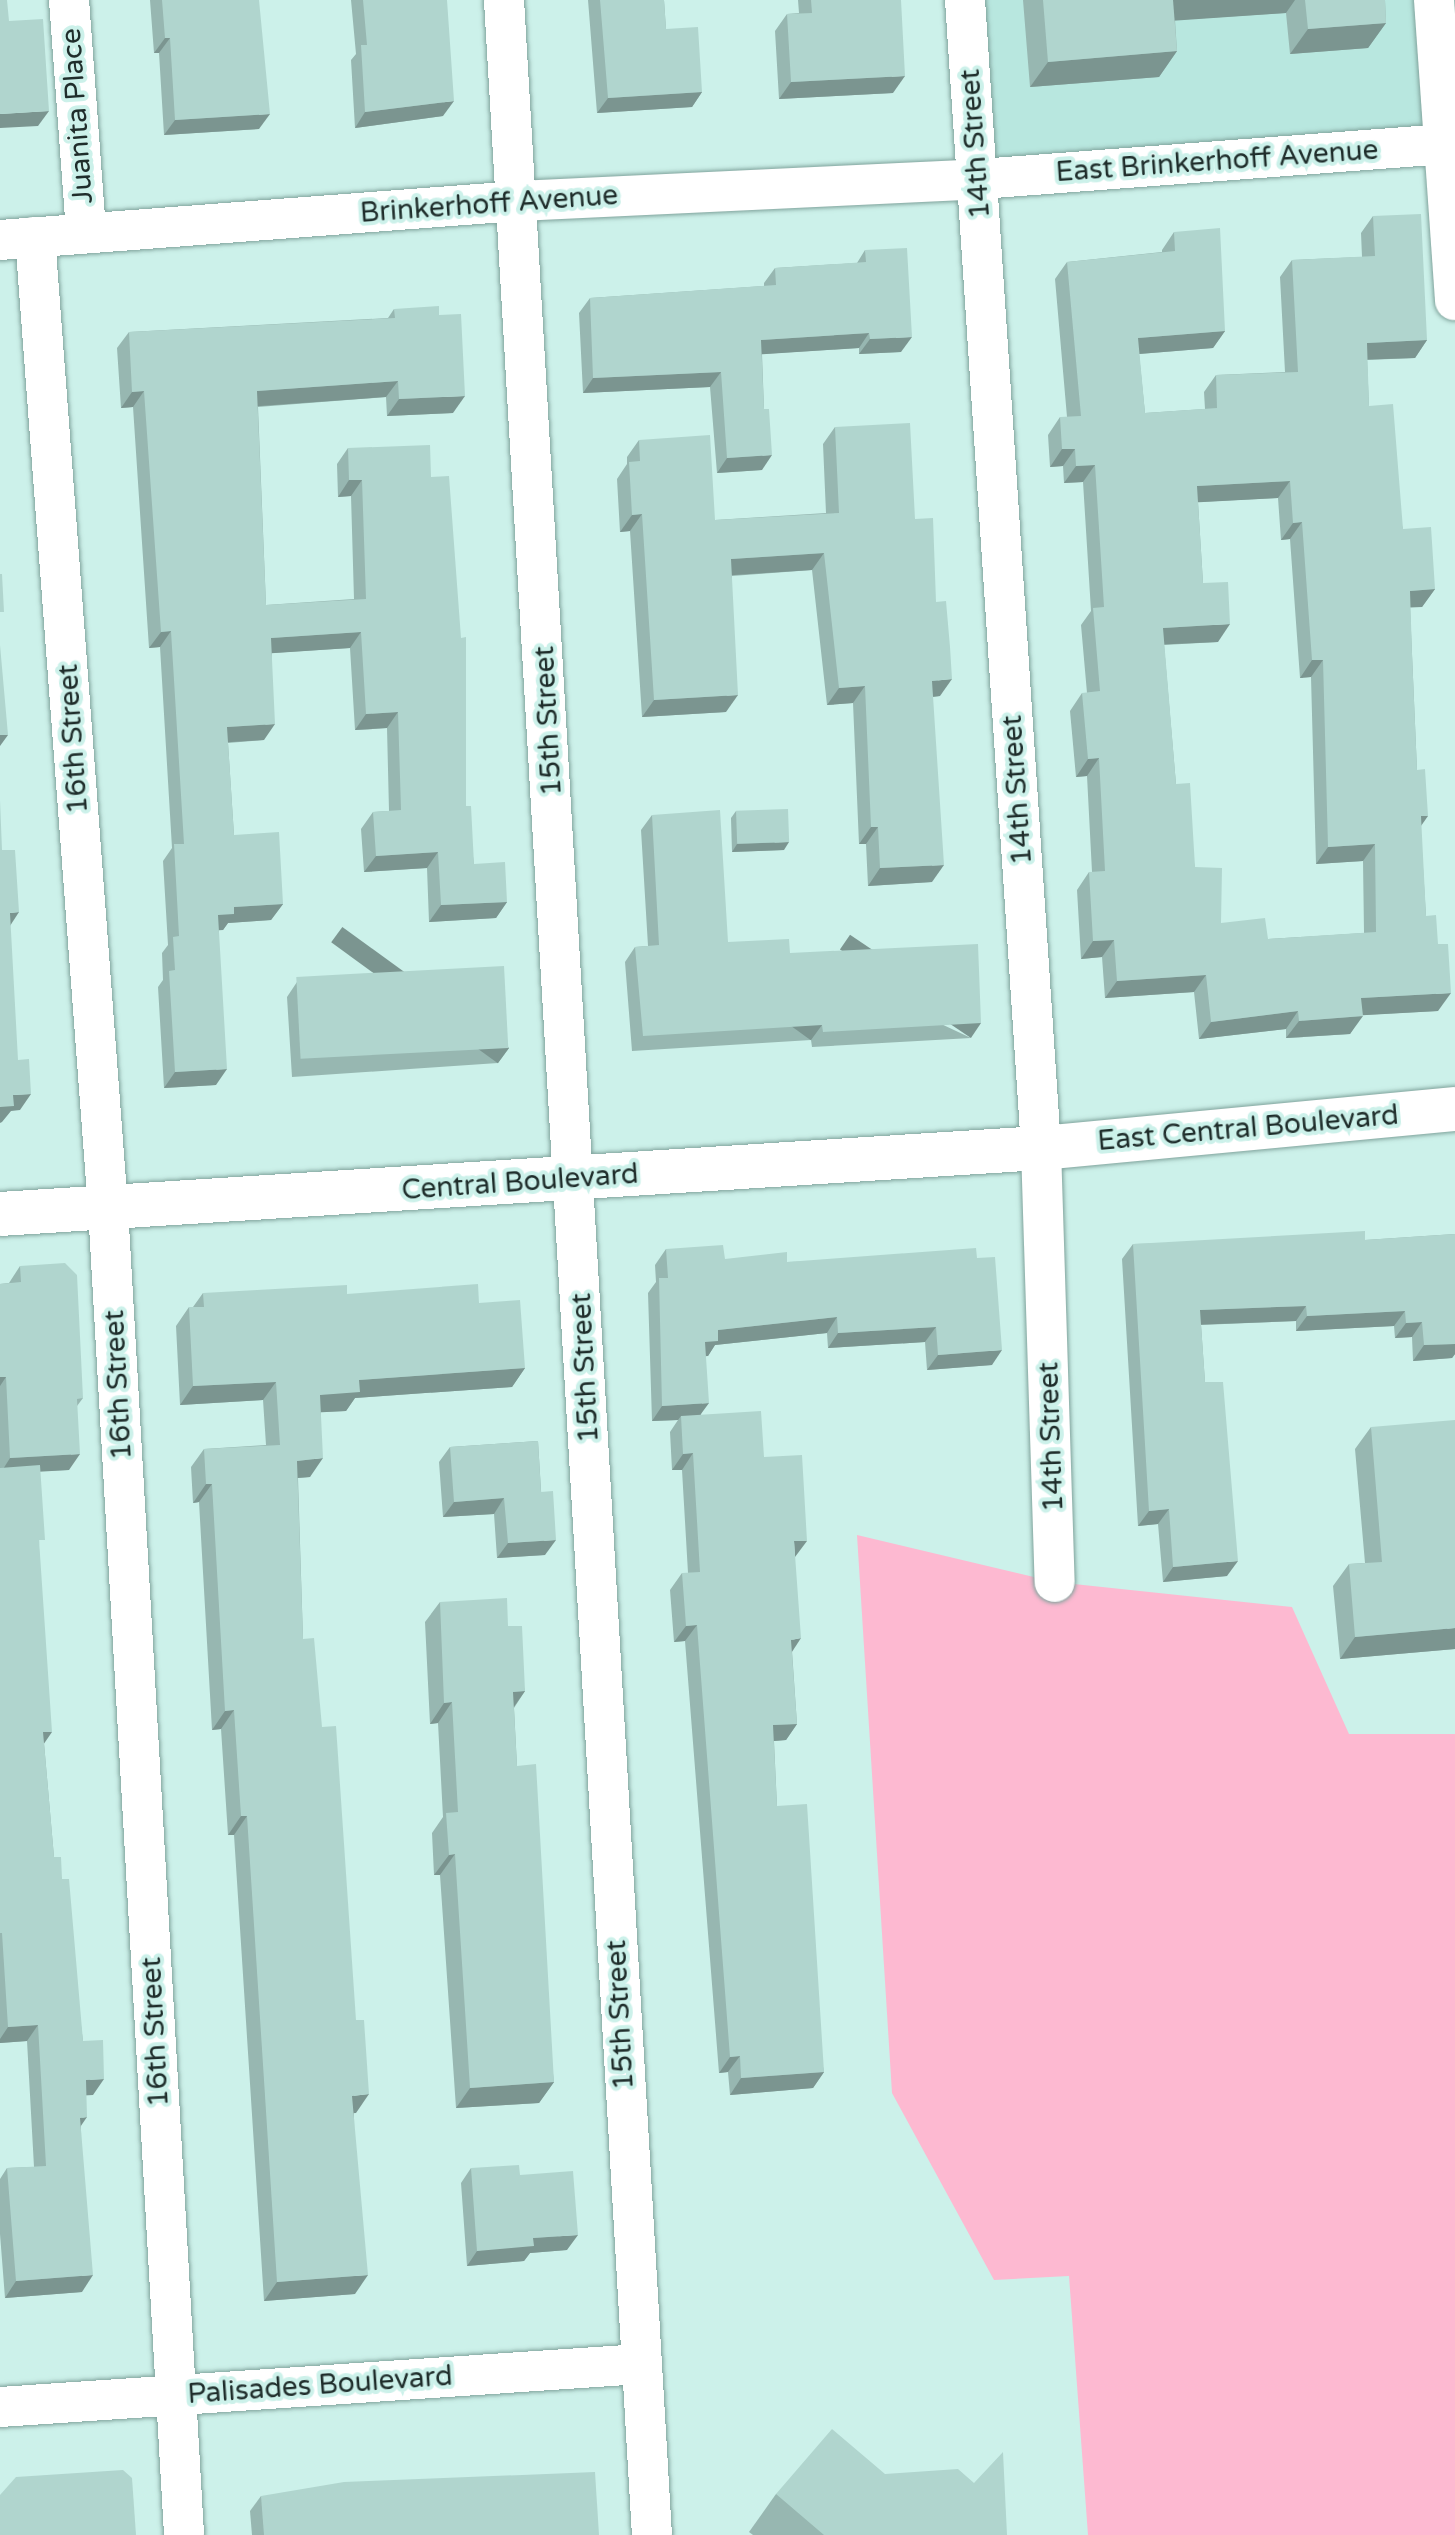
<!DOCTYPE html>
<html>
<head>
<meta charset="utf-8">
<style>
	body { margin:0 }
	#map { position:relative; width:1455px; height:2535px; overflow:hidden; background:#ccf1ea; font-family:"Varela Round",sans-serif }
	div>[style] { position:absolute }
	.built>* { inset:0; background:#b8e7df }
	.green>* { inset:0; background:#fdb9d1 }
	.roads { filter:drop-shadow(0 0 2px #80a39c) drop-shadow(0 0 2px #80a39c) }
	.minor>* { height:40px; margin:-20px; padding:0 20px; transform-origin:20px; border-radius:20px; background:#fff }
	.major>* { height:44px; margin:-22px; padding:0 22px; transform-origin:22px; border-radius:22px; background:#fff }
	.wall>* { inset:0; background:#97b7b1 }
	.shaded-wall>* { inset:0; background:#7b9590; transform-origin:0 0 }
	.building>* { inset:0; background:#b0d5ce; transform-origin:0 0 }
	span { translate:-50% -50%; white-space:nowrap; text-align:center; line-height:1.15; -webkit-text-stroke:8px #ccf1ea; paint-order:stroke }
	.street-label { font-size:28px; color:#1f2d2b }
</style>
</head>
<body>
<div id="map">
	<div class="built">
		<i style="clip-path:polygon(965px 0,1434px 0,1446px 144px,980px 179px)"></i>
	</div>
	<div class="green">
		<i style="clip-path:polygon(857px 1535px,1055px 1582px,1292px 1607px,1349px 1734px,1455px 1734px,1455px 2535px,1088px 2535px,1069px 2276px,994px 2280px,892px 2093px)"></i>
	</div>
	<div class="roads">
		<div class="minor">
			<i style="left:69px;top:0;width:234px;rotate:85.8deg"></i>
			<i style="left:504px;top:0;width:2539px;rotate:86.66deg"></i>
			<i style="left:965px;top:0;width:1151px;rotate:86.21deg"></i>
			<i style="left:1041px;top:1148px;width:434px;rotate:88.2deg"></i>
			<i style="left:1434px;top:0;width:301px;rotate:86deg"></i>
			<i style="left:35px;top:237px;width:974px;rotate:85.7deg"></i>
			<i style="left:108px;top:1208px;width:1329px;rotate:86.72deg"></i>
			<i style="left:0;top:240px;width:518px;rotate:-4.31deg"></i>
			<i style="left:517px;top:201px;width:464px;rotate:-2.7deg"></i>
			<i style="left:980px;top:179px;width:476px;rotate:-4.3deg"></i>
			<i style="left:0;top:2407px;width:642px;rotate:-3.84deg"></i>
		</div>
		<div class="major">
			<i style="left:0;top:1214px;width:1043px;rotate:-3.63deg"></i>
			<i style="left:1041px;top:1148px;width:416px;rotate:-5.4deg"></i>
		</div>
	</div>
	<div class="wall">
		<i style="clip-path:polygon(150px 0,259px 0,259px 129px,164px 135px,159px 53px,154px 53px)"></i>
		<i style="clip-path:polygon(351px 0,447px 0,443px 116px,355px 128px,351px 60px,356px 54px)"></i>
		<i style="clip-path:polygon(588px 0,664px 0,666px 29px,702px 92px,692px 107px,597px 113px)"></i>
		<i style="clip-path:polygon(798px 0,886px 0,893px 93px,779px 99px,775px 31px,787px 14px,799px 13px)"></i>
		<i style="clip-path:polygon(1023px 0,1385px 0,1386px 23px,1368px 48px,1290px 54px,1286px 13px,1175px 20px,1177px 51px,1159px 77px,1030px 87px)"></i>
		<i style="clip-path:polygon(evenodd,1373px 216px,1427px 340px,1415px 358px,1367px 360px,1369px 406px,1403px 529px,1435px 589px,1422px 607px,1410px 607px,1417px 770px,1426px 916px,1438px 1011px,1362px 1015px,1350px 1034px,1286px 1038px,1286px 1029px,1199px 1039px,1194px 992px,1105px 998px,1102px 957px,1081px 959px,1077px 890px,1089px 872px,1092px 872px,1087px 776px,1076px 777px,1070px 711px,1082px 693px,1087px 693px,1081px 625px,1091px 611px,1083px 482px,1064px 483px,1063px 466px,1050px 467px,1048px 435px,1060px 417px,1067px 417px,1055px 279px,1067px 262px,1162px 252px,1162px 250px,1174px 232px,1225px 331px,1213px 348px,1139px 354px,1145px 413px,1205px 409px,1204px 392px,1216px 375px,1285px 372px,1280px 277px,1292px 260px,1362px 257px,1361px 233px,1373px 216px,1278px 498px,1281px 540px,1290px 539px,1300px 678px,1311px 677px,1316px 864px,1363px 861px,1364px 933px,1268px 939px,1221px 923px,1195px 867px,1176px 784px,1164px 645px,1218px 642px,1203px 583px,1198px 502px,1278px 498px)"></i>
		<i style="clip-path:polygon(865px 250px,901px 352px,859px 354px,859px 348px,762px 354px,764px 409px,762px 470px,717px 473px,710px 387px,583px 393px,579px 313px,590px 298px,764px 286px,764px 283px,775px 268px,857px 263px)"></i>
		<i style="clip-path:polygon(394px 309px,453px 413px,387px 416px,386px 397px,258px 407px,266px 605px,354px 599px,351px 496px,338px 497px,337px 464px,348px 448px,431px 477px,466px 806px,474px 864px,507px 902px,496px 918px,429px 922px,427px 868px,364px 872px,361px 829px,373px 812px,389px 811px,387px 728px,355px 730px,350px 648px,272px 653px,264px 740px,228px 743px,234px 835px,283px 904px,271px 920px,228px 923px,223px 930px,219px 930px,216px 1085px,164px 1088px,158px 987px,163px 980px,162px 953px,168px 945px,163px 861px,172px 848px,160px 647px,149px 648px,133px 407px,121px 408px,117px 348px,129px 332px,388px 318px)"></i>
		<i style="clip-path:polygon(835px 427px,915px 519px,940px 696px,933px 697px,932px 882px,868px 886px,866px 844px,859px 844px,853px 703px,827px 705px,812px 570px,732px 576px,726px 712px,642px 717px,630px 531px,620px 532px,617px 479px,627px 464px,627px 457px,639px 440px,715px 520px,826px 513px,823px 444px)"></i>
		<i style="clip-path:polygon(736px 811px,784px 850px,732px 852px,731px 818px)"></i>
		<i style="clip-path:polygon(652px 815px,728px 942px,790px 953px,971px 1038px,812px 1047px,811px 1040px,632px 1051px,625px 962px,635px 947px,648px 946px,641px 830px)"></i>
		<i style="clip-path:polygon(297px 982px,509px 1048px,498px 1063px,292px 1077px,287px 997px)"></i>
		<i style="clip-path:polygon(1455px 1234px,1455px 1354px,1452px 1358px,1413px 1361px,1412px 1337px,1395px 1338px,1394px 1326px,1296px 1331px,1296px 1321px,1201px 1325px,1205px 1382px,1227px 1576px,1163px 1582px,1158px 1524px,1138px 1526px,1122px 1259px,1133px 1244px,1365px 1240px)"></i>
		<i style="clip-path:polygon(666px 1249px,725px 1259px,787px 1262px,977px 1258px,992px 1365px,927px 1370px,925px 1342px,828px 1348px,827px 1333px,715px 1345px,708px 1356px,706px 1356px,701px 1415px,764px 1457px,795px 1557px,792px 1651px,797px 1724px,786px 1740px,774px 1741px,777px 1806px,824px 2072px,813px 2088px,730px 2095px,728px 2072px,719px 2073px,685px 1641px,674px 1642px,670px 1590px,682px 1573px,688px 1573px,682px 1470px,672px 1470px,670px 1432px,678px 1420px,652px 1421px,648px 1293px,656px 1282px,655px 1265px)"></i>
		<i style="clip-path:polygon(20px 1266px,83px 1398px,77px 1406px,69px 1470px,40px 1471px,39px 1548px,44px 1743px,54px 1857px,62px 1879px,83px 2041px,93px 2095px,86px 2095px,81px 2126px,82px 2292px,5px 2298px,0 2234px,0 2179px,7px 2168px,34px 2167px,27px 2041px,0 2043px,0 1284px,9px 1283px)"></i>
		<i style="clip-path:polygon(203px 1293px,347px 1294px,479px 1303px,525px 1368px,512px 1387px,355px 1398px,346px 1411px,321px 1412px,310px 1477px,298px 1478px,303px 1639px,356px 2113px,354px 2113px,355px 2294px,264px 2301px,234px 1835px,228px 1835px,221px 1729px,212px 1730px,199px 1502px,193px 1503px,191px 1467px,204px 1449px,266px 1445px,263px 1400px,180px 1405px,176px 1326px,189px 1307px,193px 1307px)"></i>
		<i style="clip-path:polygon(1371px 1427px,1455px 1649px,1340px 1659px,1333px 1586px,1349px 1564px,1365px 1563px,1355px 1449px)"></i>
		<i style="clip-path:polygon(538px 1441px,545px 1555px,497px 1558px,494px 1514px,443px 1517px,439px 1462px,450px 1447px)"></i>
		<i style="clip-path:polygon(440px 1602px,508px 1626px,525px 1691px,514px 1708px,517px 1766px,554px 2082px,539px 2103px,456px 2108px,440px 1875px,434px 1875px,432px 1833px,443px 1817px,438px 1723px,430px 1724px,425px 1622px)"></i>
		<i style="clip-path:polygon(471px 2168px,520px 2175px,567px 2250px,530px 2253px,524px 2261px,467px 2266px,461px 2183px)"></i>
		<i style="clip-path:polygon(885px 2474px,1007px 2535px,753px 2535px,749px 2532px,776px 2494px)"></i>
		<i style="clip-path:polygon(261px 2496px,599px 2535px,252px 2535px,250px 2511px)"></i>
	</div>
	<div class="shaded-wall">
		<i style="clip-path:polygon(1170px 0,1295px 0,1286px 13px,1155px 22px)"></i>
		<i style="clip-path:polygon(1386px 23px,1368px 48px,1290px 54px,1308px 29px)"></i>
		<i style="clip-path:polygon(165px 38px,170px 38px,159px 53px,154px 53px)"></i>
		<i style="clip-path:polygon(1177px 51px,1159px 77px,1030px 87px,1048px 62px)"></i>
		<i style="clip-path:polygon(905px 76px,893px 93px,779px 99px,791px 82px)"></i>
		<i style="clip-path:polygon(702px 92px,692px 107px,597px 113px,608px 98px)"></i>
		<i style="clip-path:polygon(454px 101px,443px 116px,355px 128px,365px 112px)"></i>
		<i style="clip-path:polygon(49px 111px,38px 126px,0 128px,0 114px)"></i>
		<i style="clip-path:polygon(270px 114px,259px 129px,164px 135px,175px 120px)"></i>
		<i style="clip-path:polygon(1225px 331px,1213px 348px,1126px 355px,1138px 338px)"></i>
		<i style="clip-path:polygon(869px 333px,859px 348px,751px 355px,761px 340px)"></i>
		<i style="clip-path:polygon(912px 337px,901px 352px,859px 354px,870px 339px)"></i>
		<i style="clip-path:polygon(1427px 340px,1415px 358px,1354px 360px,1367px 343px)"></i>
		<i style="clip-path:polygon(721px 372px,710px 387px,583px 393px,593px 378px)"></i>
		<i style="clip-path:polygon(398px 381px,386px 397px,246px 407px,257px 391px)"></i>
		<i style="clip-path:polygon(144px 391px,133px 407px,121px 408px,132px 392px)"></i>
		<i style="clip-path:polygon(465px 396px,453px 413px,387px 416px,399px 399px)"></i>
		<i style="clip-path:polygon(1062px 449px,1075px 449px,1063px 466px,1050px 467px)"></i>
		<i style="clip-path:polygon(772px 455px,762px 470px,717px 473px,727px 458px)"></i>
		<i style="clip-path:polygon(1095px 465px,1083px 482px,1064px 483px,1076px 466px)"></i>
		<i style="clip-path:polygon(349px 480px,362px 480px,351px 496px,338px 497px)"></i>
		<i style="clip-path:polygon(1290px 481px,1278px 498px,1185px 503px,1197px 486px)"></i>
		<i style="clip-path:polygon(642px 514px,630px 531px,620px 532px,632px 515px)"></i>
		<i style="clip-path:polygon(1302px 522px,1290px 539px,1281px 540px,1293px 523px)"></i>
		<i style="clip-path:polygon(824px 553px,812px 570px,719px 576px,731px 559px)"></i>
		<i style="clip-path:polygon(1435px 589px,1422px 607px,1398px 608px,1410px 591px)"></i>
		<i style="clip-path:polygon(1230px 624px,1218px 642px,1151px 645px,1163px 628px)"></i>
		<i style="clip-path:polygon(171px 631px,160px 647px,149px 648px,161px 632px)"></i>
		<i style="clip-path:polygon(361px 632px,350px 648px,260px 654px,271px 638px)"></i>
		<i style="clip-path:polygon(1312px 660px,1323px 660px,1311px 677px,1300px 678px)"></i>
		<i style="clip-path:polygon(952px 679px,940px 696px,920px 698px,932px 681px)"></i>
		<i style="clip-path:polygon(865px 686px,853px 703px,827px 705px,839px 688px)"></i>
		<i style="clip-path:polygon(738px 695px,726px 712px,642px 717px,654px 700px)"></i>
		<i style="clip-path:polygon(398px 712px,387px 728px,355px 730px,366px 714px)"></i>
		<i style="clip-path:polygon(275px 724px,264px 740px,215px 743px,227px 727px)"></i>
		<i style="clip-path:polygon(0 735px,8px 735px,0 746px)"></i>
		<i style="clip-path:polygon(1099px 758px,1087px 776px,1076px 777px,1088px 759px)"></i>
		<i style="clip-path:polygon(1421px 816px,1428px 816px,1416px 833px)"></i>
		<i style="clip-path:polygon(871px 827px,878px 827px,866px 844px,859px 844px)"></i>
		<i style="clip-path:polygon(789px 842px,784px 850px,732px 852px,737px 844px)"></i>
		<i style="clip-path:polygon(1375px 844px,1363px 861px,1316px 864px,1328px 847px)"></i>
		<i style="clip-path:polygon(438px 852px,427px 868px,364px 872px,376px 856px)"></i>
		<i style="clip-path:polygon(944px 865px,932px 882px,868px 886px,880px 868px)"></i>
		<i style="clip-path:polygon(507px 902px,496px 918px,429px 922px,441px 905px)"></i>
		<i style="clip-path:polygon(283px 904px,271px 920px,228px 923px,223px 930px,207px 931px,218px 915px,234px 907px)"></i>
		<i style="clip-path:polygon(19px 912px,8px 929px,10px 913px)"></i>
		<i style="clip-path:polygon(1114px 940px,1102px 957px,1081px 959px,1093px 941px)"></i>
		<i style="clip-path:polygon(1206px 975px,1194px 992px,1105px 998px,1117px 981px)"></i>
		<i style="clip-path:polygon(1451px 993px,1438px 1011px,1349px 1016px,1361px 998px)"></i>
		<i style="clip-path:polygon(1298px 1011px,1286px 1029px,1199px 1039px,1211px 1022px)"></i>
		<i style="clip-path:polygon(1363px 1016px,1350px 1034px,1286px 1038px,1299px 1021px)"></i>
		<i style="left:981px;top:1023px;width:18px;height:158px;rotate:124deg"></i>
		<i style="left:822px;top:1025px;width:19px;height:179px;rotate:126deg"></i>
		<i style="left:509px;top:1048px;width:19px;height:206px;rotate:126deg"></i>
		<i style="clip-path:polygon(227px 1069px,216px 1085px,164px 1088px,175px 1072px)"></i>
		<i style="clip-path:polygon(31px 1094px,20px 1110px,11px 1111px,2px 1122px,0 1123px,0 1107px,13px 1095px)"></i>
		<i style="clip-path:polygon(1306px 1306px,1296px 1321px,1190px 1325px,1200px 1310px)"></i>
		<i style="clip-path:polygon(1405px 1311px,1394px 1326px,1296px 1331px,1307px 1316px)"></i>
		<i style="clip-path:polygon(837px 1317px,827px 1333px,715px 1345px,708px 1356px,694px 1357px,705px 1342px,718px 1330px)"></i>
		<i style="clip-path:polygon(1422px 1322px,1412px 1337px,1395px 1338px,1406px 1323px)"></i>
		<i style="clip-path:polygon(936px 1327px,925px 1342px,828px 1348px,838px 1333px)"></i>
		<i style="clip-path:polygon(1455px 1344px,1455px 1354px,1452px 1358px,1413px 1361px,1424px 1345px)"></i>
		<i style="clip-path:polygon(1002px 1350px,992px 1365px,927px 1370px,938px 1355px)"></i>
		<i style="clip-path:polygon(525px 1368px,512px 1387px,355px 1398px,346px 1411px,307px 1413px,320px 1395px,359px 1380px)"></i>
		<i style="clip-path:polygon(0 1377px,6px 1377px,0 1386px)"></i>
		<i style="clip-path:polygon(276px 1382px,263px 1400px,180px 1405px,193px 1386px)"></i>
		<i style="clip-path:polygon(709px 1403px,698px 1418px,681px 1416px,678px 1420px,652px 1421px,662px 1406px)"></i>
		<i style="clip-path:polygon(693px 1453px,682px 1470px,672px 1470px,683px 1454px)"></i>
		<i style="clip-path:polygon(80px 1454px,69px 1470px,0 1474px,10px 1458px)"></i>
		<i style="clip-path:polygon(323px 1458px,310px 1477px,284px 1479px,297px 1461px)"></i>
		<i style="clip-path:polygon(206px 1484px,212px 1484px,199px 1502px,193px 1503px)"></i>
		<i style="clip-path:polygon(504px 1498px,494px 1514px,443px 1517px,454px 1502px)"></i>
		<i style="clip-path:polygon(1169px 1509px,1158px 1524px,1138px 1526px,1149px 1511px)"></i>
		<i style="clip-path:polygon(556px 1540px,545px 1555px,497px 1558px,508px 1543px)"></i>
		<i style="clip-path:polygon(794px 1541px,807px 1541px,795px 1557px)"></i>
		<i style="clip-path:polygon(1238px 1561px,1227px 1576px,1163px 1582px,1173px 1567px)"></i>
		<i style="clip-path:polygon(697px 1625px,685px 1641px,674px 1642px,686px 1626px)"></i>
		<i style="clip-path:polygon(1455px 1628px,1455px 1649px,1340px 1659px,1355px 1637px)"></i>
		<i style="clip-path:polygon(801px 1638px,790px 1655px,791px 1640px)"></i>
		<i style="clip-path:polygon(525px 1691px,511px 1711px,513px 1692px)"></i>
		<i style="clip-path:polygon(452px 1702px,438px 1723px,430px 1724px,444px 1703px)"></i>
		<i style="clip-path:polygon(234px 1710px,221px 1729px,212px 1730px,225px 1711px)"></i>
		<i style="clip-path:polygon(797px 1724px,786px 1740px,762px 1742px,773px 1725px)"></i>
		<i style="clip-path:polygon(43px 1732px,52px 1732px,41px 1748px)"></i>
		<i style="clip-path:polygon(241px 1816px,247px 1816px,234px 1835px,228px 1835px)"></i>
		<i style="clip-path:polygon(455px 1854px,440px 1875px,434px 1875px,449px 1855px)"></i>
		<i style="clip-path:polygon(38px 2025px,27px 2041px,0 2043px,0 2039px,8px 2027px)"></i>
		<i style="clip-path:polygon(740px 2056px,728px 2072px,719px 2073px,730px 2057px)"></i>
		<i style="clip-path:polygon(824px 2072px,813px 2088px,730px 2095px,741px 2078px)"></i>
		<i style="clip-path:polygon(104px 2079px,93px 2095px,74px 2096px,86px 2080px)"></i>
		<i style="clip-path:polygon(554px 2082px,539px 2103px,456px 2108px,470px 2088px)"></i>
		<i style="clip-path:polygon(369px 2094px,356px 2113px,339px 2114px,352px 2096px)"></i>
		<i style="clip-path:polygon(87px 2117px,76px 2133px,80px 2118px)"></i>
		<i style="clip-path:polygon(578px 2235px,567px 2250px,530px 2253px,524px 2261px,467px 2266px,477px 2251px,533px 2238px)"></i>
		<i style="clip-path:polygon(93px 2275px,82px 2292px,5px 2298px,16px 2281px)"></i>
		<i style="clip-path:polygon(368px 2275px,355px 2294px,264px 2301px,277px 2282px)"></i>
	</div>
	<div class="building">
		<i style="clip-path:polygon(0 0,7px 0,9px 21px,43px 19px,49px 111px,0 114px)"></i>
		<i style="clip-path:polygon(162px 0,259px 0,270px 114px,175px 120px,170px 38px,165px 38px)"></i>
		<i style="clip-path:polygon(363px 0,447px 0,454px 101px,365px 112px,361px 45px,367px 45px)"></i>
		<i style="clip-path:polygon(600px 0,664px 0,666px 29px,698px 27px,702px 92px,608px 98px)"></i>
		<i style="clip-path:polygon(811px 0,901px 0,905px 76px,791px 82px,787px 14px,812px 13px)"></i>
		<i style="clip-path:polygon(1043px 0,1173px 0,1177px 51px,1048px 62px)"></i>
		<i style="clip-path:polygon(1305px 0,1385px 0,1386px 23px,1308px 29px)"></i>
		<i style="clip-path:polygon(evenodd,1421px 214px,1427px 340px,1367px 343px,1369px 406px,1393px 404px,1403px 529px,1431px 527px,1435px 589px,1410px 591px,1412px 654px,1417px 770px,1425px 769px,1428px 816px,1421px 816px,1426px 916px,1436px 915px,1438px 944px,1448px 944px,1451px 993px,1361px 998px,1363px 1016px,1299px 1021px,1298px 1011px,1211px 1022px,1206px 975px,1117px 981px,1114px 940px,1093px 941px,1089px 872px,1105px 871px,1099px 758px,1088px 759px,1082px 693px,1100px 691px,1093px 608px,1104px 607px,1095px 465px,1076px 466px,1075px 449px,1062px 449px,1060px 417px,1081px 416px,1067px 262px,1175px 251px,1174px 232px,1220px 228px,1225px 331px,1138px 338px,1145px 413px,1217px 408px,1216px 375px,1298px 372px,1292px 260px,1375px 256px,1373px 216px,1421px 214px,1290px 481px,1293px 523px,1302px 522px,1312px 660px,1323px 660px,1328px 847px,1375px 844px,1376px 932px,1268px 939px,1265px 918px,1221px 923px,1222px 868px,1195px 867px,1190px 783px,1176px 784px,1163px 628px,1230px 624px,1228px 582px,1203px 583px,1197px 486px,1290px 481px)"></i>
		<i style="clip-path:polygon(907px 248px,912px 337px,870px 339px,869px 333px,761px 340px,764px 409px,769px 409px,772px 455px,727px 458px,721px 372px,593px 378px,590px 298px,776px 285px,775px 268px,866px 262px,865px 250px)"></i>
		<i style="clip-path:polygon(439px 306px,439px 315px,461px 314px,465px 396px,399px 399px,398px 381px,257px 391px,266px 605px,366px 599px,362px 480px,349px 480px,348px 448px,430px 445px,431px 477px,449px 476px,461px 638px,466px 637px,466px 806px,471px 806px,474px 864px,505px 862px,507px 902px,441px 905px,438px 852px,376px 856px,373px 812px,401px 810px,398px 712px,366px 714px,361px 632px,271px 638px,275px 724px,227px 727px,234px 835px,279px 832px,283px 904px,234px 907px,234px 914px,218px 915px,227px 1069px,175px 1072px,169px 971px,175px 970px,173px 937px,179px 936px,174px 844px,184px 844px,171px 631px,161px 632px,144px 391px,132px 392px,129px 332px,395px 318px,394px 309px)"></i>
		<i style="clip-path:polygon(910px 423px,915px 519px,933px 518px,936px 602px,946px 601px,950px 647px,952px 679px,932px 681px,944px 865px,880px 868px,878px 827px,871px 827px,865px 686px,839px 688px,824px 553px,731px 559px,738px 695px,654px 700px,642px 514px,632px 515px,629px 462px,640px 461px,639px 440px,710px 435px,715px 520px,839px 513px,835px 427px)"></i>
		<i style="clip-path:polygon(0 574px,2px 574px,4px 612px,0 612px)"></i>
		<i style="clip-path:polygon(0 645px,8px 735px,0 735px)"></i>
		<i style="clip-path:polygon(0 800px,2px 850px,15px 850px,19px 912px,10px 913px,18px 1060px,29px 1059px,31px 1094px,13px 1095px,14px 1106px,0 1107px)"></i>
		<i style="left:788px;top:809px;width:33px;height:52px;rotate:88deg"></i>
		<i style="clip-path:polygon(720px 810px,728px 942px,789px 939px,790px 953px,978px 944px,981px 1023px,823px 1032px,822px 1025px,643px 1036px,635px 947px,659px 945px,652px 815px)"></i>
		<i style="left:504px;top:966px;width:82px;height:208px;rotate:87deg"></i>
		<i style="clip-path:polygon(1365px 1231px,1365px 1240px,1455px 1234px,1455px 1344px,1424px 1345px,1422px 1322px,1406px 1323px,1405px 1311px,1307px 1316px,1306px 1306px,1200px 1310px,1205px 1382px,1223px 1382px,1238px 1561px,1173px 1567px,1169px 1509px,1149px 1511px,1133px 1244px)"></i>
		<i style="clip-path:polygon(723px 1245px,725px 1259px,787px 1252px,787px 1262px,976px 1248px,977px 1258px,995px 1257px,1002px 1350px,938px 1355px,936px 1327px,838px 1333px,837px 1317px,718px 1330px,718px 1341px,705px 1342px,709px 1403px,662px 1406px,659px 1278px,668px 1278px,666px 1249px)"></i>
		<i style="clip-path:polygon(65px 1263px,77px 1275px,83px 1398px,77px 1399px,80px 1454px,10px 1458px,6px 1377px,0 1377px,0 1284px,21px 1282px,20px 1266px)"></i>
		<i style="clip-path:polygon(478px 1284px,479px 1303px,520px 1300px,525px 1368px,359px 1380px,360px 1392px,320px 1395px,323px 1458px,297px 1461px,303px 1639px,314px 1638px,322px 1727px,336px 1726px,356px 2020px,364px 2020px,369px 2094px,352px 2096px,368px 2275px,277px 2282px,247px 1816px,241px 1816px,234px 1710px,225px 1711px,212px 1484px,206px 1484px,204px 1449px,280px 1445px,276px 1382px,193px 1386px,189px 1307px,204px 1307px,203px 1293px,347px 1285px,347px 1294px)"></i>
		<i style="clip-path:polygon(761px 1411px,764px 1457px,802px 1455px,807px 1541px,794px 1541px,801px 1638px,791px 1640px,797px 1724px,773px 1725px,777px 1806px,807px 1804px,824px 2072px,741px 2078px,740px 2056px,730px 2057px,697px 1625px,686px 1626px,682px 1573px,700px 1572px,693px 1453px,683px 1454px,681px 1416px)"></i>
		<i style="clip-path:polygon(1455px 1420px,1455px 1628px,1355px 1637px,1349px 1564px,1382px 1562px,1371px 1427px)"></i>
		<i style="clip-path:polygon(538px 1441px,541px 1492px,553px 1491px,556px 1540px,508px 1543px,504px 1498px,454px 1502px,450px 1447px)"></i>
		<i style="clip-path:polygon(40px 1465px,45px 1540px,39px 1540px,52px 1732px,43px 1732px,54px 1857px,61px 1857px,62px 1879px,69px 1879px,83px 2041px,103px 2040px,104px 2079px,86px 2080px,87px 2117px,80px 2118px,93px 2275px,16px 2281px,7px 2168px,46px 2166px,38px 2025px,8px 2027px,2px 1933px,0 1933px,0 1468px)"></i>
		<i style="clip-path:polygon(507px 1598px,508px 1626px,522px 1626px,525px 1691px,513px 1692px,517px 1766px,536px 1764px,554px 2082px,470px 2088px,455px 1854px,449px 1855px,446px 1813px,458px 1812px,452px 1702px,444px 1703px,440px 1602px)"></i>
		<i style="clip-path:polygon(519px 2165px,520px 2175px,573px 2171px,578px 2235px,533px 2238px,534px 2246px,477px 2251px,471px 2168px)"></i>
		<i style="clip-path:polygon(832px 2429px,885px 2474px,958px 2469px,974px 2483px,1003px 2452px,1007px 2535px,824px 2535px,776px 2494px)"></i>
		<i style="clip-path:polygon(123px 2470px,132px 2478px,136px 2535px,0 2535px,0 2495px,16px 2477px)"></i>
		<i style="clip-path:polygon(595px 2472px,599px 2535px,264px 2535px,261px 2496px,344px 2482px)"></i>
	</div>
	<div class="street-label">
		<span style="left:77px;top:116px;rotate:-94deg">Juanita Place</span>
		<span style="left:975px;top:144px;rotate:-94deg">14th Street</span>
		<span style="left:1217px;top:161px;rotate:-4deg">East Brinkerhoff Avenue</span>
		<span style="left:489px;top:204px;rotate:-4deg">Brinkerhoff Avenue</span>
		<span style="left:548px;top:721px;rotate:-93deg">15th Street</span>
		<span style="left:73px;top:739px;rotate:-94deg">16th Street</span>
		<span style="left:1017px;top:790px;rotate:-94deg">14th Street</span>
		<span style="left:1248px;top:1128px;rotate:-5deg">East Central Boulevard</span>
		<span style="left:520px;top:1182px;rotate:-4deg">Central Boulevard</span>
		<span style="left:585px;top:1368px;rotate:-93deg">15th Street</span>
		<span style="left:118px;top:1385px;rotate:-93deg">16th Street</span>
		<span style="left:1051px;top:1437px;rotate:-92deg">14th Street</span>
		<span style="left:620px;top:2015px;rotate:-93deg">15th Street</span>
		<span style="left:155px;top:2032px;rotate:-93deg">16th Street</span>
		<span style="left:320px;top:2385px;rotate:-4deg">Palisades Boulevard</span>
	</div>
</div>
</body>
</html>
